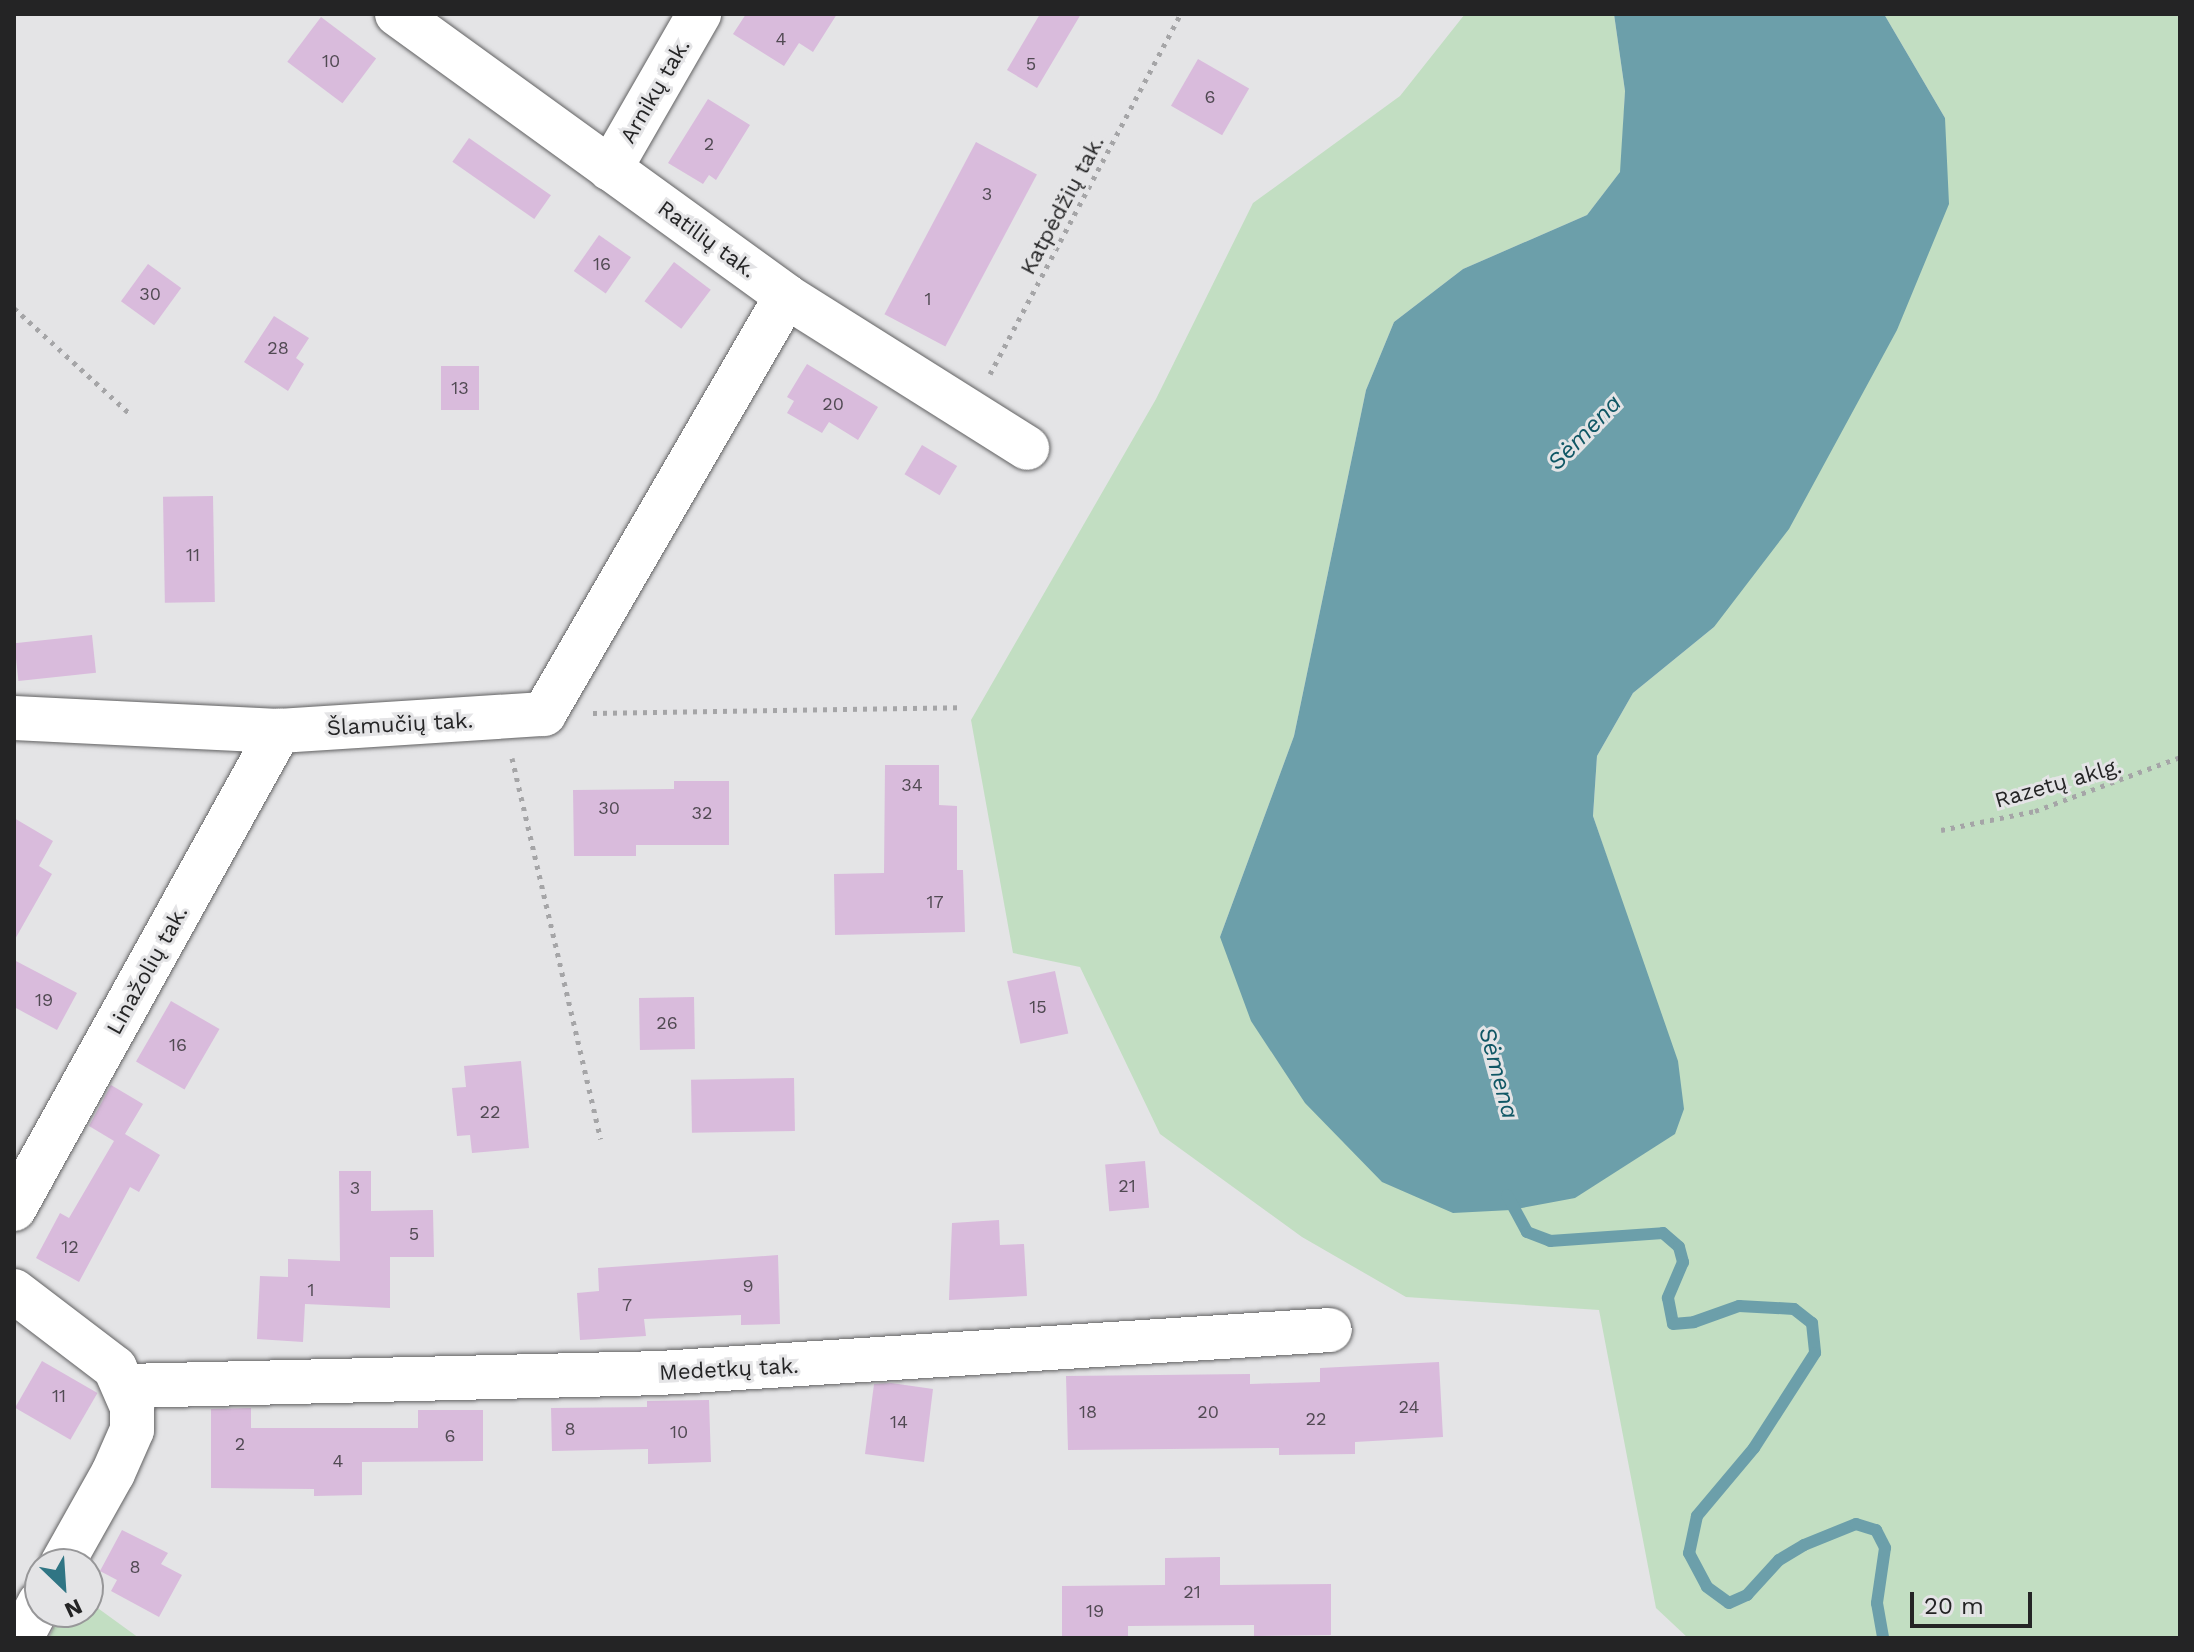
<!DOCTYPE html>
<html>
<head>
<meta charset="utf-8">
<style>
	body { margin:0 }
	#map { position:relative; width:2194px; height:1652px; overflow:hidden; background:#e4e4e6; font-family:"Work Sans",sans-serif }
	div>[style] { position:absolute }
	.green>* { inset:0; background:#c2dec2 }
	.water>* { inset:0; background:#6c9faa }
	.stream>* { height:12px; margin:-6px; padding:0 6px; transform-origin:6px; border-radius:6px; background:#6c9faa }
	.building>* { inset:0; background:#d9bbdc; transform-origin:0 0 }
	.path>* { height:5px; margin-top:-2.5px; transform-origin:0; background:repeating-linear-gradient(90deg,#a5a5a7 0 4px,transparent 0 10px) }
	.roads { filter:drop-shadow(0 0 2px #616162) drop-shadow(0 0 2px #616162) }
	.minor>* { height:44px; margin:-22px; padding:0 22px; transform-origin:22px; border-radius:22px; background:#fff }
	span { translate:-50% -50%; white-space:nowrap; text-align:center; line-height:1.15; -webkit-text-stroke:6px #e4e4e6; paint-order:stroke }
	.number-label { font-size:18px; color:#514a53 }
	.number-label span { -webkit-text-stroke-width:0 }
	.street-label { font-size:22px; color:#242425 }
	.water-label { font-size:24px; color:#105765; font-style:italic }
	.frame { position:absolute; inset:0; border:16px solid #242425; pointer-events:none }
	.north { position:absolute; left:24px; top:1548px; width:80px; height:80px; box-sizing:border-box; background:#e4e4e6; border:2px solid #979799; border-radius:50%; rotate:155deg; font-size:22px; font-weight:700; line-height:32px; text-align:center; color:#242425 }
	.north::after { content:''; display:block; margin:auto; width:28px; height:36px; background:#307584; clip-path:polygon(50% 0,100% 100%,50% 72%,0 100%) }
	.scale { position:absolute; left:1910px; top:1592px; width:122px; height:36px; box-sizing:border-box; border:4px solid #242425; border-top:0; padding-left:10px; font-size:24px; line-height:28px; white-space:nowrap; color:#242425; -webkit-text-stroke:6px #e4e4e6; paint-order:stroke }
</style>
</head>
<body>
<div id="map">
	<div class="green">
		<i style="clip-path:polygon(1465px 14px,1614px 14px,1625px 91px,1621px 171px,1587px 215px,1463px 269px,1394px 322px,1366px 390px,1294px 736px,1220px 937px,1622px 902px,1593px 816px,1597px 756px,1633px 693px,1714px 627px,1945px 118px,1884px 14px,2180px 14px,2180px 1638px,1688px 1638px,1656px 1608px,1599px 1310px,1406px 1297px,1302px 1237px,1160px 1134px,1080px 967px,1013px 953px,971px 720px,1156px 399px,1253px 203px,1400px 96px)"></i>
		<i style="clip-path:polygon(88px 1601px,139px 1638px,49px 1638px,60px 1612px,88px 1612px)"></i>
	</div>
	<div class="water">
		<i style="clip-path:polygon(1614px 14px,1884px 14px,1945px 118px,1949px 204px,1897px 330px,1789px 529px,1714px 627px,1633px 693px,1597px 756px,1593px 816px,1678px 1061px,1684px 1109px,1675px 1134px,1575px 1198px,1511px 1210px,1453px 1213px,1382px 1182px,1305px 1103px,1251px 1021px,1220px 937px,1294px 736px,1366px 390px,1394px 322px,1463px 269px,1587px 215px,1620px 172px,1625px 91px)"></i>
	</div>
	<div class="stream">
		<i style="left:1507px;top:1195px;width:42px;rotate:61.6deg"></i>
		<i style="left:1527px;top:1232px;width:25px;rotate:21deg"></i>
		<i style="left:1550px;top:1241px;width:113px;rotate:-4deg"></i>
		<i style="left:1663px;top:1233px;width:21px;rotate:41deg"></i>
		<i style="left:1679px;top:1247px;width:16px;rotate:75deg"></i>
		<i style="left:1683px;top:1262px;width:39px;rotate:113deg"></i>
		<i style="left:1668px;top:1298px;width:26px;rotate:79deg"></i>
		<i style="left:1673px;top:1324px;width:21px;rotate:-5deg"></i>
		<i style="left:1694px;top:1322px;width:48px;rotate:-19.6deg"></i>
		<i style="left:1739px;top:1306px;width:55px;rotate:3.1deg"></i>
		<i style="left:1794px;top:1309px;width:23px;rotate:38deg"></i>
		<i style="left:1812px;top:1323px;width:30px;rotate:84deg"></i>
		<i style="left:1815px;top:1353px;width:113px;rotate:122.7deg"></i>
		<i style="left:1754px;top:1448px;width:89px;rotate:130deg"></i>
		<i style="left:1697px;top:1516px;width:38px;rotate:102deg"></i>
		<i style="left:1689px;top:1553px;width:38px;rotate:62deg"></i>
		<i style="left:1707px;top:1587px;width:27px;rotate:36deg"></i>
		<i style="left:1729px;top:1603px;width:20px;rotate:-24deg"></i>
		<i style="left:1747px;top:1595px;width:47px;rotate:-47.6deg"></i>
		<i style="left:1779px;top:1560px;width:29px;rotate:-31deg"></i>
		<i style="left:1804px;top:1545px;width:56px;rotate:-22deg"></i>
		<i style="left:1856px;top:1524px;width:21px;rotate:17deg"></i>
		<i style="left:1876px;top:1530px;width:20px;rotate:63deg"></i>
		<i style="left:1885px;top:1548px;width:56px;rotate:98.3deg"></i>
		<i style="left:1877px;top:1603px;width:36px;rotate:80deg"></i>
	</div>
	<div class="building">
		<i style="clip-path:polygon(746px 14px,837px 14px,813px 52px,799px 43px,784px 66px,733px 34px)"></i>
		<i style="clip-path:polygon(1040px 14px,1081px 14px,1037px 88px,1007px 70px)"></i>
		<i style="left:321px;top:17px;width:69px;height:56px;rotate:37deg"></i>
		<i style="left:1198px;top:59px;width:59px;height:54px;rotate:30deg"></i>
		<i style="clip-path:polygon(708px 99px,750px 125px,716px 180px,709px 175px,703px 184px,668px 163px)"></i>
		<i style="left:469px;top:138px;width:100px;height:29px;rotate:35deg"></i>
		<i style="left:976px;top:142px;width:69px;height:195px;rotate:28deg"></i>
		<i style="left:599px;top:235px;width:39px;height:44px;rotate:35deg"></i>
		<i style="left:674px;top:262px;width:46px;height:49px;rotate:37deg"></i>
		<i style="left:148px;top:264px;width:41px;height:46px;rotate:36deg"></i>
		<i style="clip-path:polygon(274px 316px,309px 338px,296px 358px,304px 364px,288px 391px,244px 362px)"></i>
		<i style="clip-path:polygon(807px 364px,878px 407px,858px 440px,829px 422px,822px 433px,787px 413px,794px 401px,787px 397px)"></i>
		<i style="left:441px;top:366px;width:38px;height:44px"></i>
		<i style="left:922px;top:445px;width:41px;height:34px;rotate:31deg"></i>
		<i style="left:213px;top:496px;width:106px;height:50px;rotate:89deg"></i>
		<i style="left:92px;top:635px;width:38px;height:78px;rotate:84deg"></i>
		<i style="clip-path:polygon(885px 765px,939px 765px,939px 805px,957px 806px,957px 870px,963px 870px,965px 932px,835px 935px,834px 874px,884px 873px)"></i>
		<i style="clip-path:polygon(674px 781px,729px 781px,729px 845px,636px 845px,636px 856px,574px 856px,573px 790px,674px 789px)"></i>
		<i style="clip-path:polygon(14px 818px,53px 841px,39px 866px,52px 874px,14px 941px)"></i>
		<i style="clip-path:polygon(14px 960px,77px 993px,57px 1030px,14px 1007px)"></i>
		<i style="left:1055px;top:971px;width:64px;height:49px;rotate:78deg"></i>
		<i style="left:694px;top:997px;width:52px;height:55px;rotate:89deg"></i>
		<i style="left:171px;top:1001px;width:56px;height:70px;rotate:30deg"></i>
		<i style="clip-path:polygon(521px 1061px,529px 1148px,472px 1153px,470px 1135px,457px 1136px,452px 1088px,466px 1087px,464px 1066px)"></i>
		<i style="left:794px;top:1078px;width:53px;height:103px;rotate:89deg"></i>
		<i style="clip-path:polygon(111px 1085px,143px 1104px,125px 1134px,160px 1155px,139px 1192px,130px 1187px,79px 1282px,36px 1258px,60px 1213px,69px 1218px,114px 1141px,89px 1126px)"></i>
		<i style="left:1145px;top:1161px;width:47px;height:40px;rotate:85deg"></i>
		<i style="clip-path:polygon(339px 1171px,371px 1171px,371px 1211px,433px 1210px,434px 1257px,390px 1257px,390px 1308px,305px 1304px,303px 1342px,257px 1339px,260px 1276px,288px 1277px,288px 1259px,340px 1261px)"></i>
		<i style="clip-path:polygon(999px 1220px,1000px 1245px,1024px 1244px,1027px 1296px,949px 1300px,952px 1223px)"></i>
		<i style="clip-path:polygon(778px 1255px,780px 1324px,741px 1325px,741px 1315px,644px 1319px,646px 1336px,580px 1340px,577px 1293px,599px 1291px,598px 1268px)"></i>
		<i style="left:42px;top:1361px;width:64px;height:54px;rotate:30deg"></i>
		<i style="clip-path:polygon(1439px 1362px,1443px 1437px,1355px 1442px,1355px 1454px,1279px 1455px,1279px 1448px,1068px 1450px,1066px 1376px,1250px 1374px,1250px 1384px,1320px 1382px,1320px 1368px)"></i>
		<i style="clip-path:polygon(891px 1383px,933px 1389px,924px 1462px,865px 1454px,874px 1384px)"></i>
		<i style="clip-path:polygon(709px 1400px,711px 1462px,648px 1464px,648px 1449px,552px 1451px,551px 1408px,647px 1407px,647px 1401px)"></i>
		<i style="clip-path:polygon(251px 1408px,251px 1428px,418px 1428px,418px 1410px,483px 1410px,483px 1461px,362px 1462px,362px 1495px,314px 1496px,314px 1489px,211px 1488px,211px 1409px)"></i>
		<i style="clip-path:polygon(122px 1530px,168px 1553px,161px 1564px,182px 1575px,159px 1617px,111px 1591px,117px 1580px,100px 1571px)"></i>
		<i style="clip-path:polygon(1220px 1557px,1220px 1585px,1331px 1584px,1331px 1635px,1254px 1636px,1254px 1625px,1128px 1626px,1128px 1636px,1120px 1638px,1062px 1638px,1062px 1586px,1165px 1585px,1165px 1558px)"></i>
	</div>
	<div class="path">
		<i style="left:14px;top:308px;width:157px;rotate:42.4deg"></i>
		<i style="left:990px;top:374px;width:408px;rotate:-62.1deg"></i>
		<i style="left:593px;top:713px;width:367px;rotate:-0.9deg"></i>
		<i style="left:512px;top:758px;width:391px;rotate:76.9deg"></i>
		<i style="left:1941px;top:830px;width:96px;rotate:-11.4deg"></i>
		<i style="left:2035px;top:811px;width:155px;rotate:-20.4deg"></i>
	</div>
	<div class="roads">
		<div class="minor">
			<i style="left:397px;top:14px;width:480px;rotate:35.9deg"></i>
			<i style="left:786px;top:296px;width:285px;rotate:32.2deg"></i>
			<i style="left:610px;top:169px;width:179px;rotate:-60.1deg"></i>
			<i style="left:14px;top:718px;width:265px;rotate:2.8deg"></i>
			<i style="left:279px;top:731px;width:266px;rotate:-3.7deg"></i>
			<i style="left:544px;top:714px;width:483px;rotate:-59.9deg"></i>
			<i style="left:14px;top:1209px;width:547px;rotate:-61deg"></i>
			<i style="left:14px;top:1291px;width:127px;rotate:37.3deg"></i>
			<i style="left:115px;top:1368px;width:43px;rotate:66.4deg"></i>
			<i style="left:132px;top:1407px;width:23px;rotate:90deg"></i>
			<i style="left:132px;top:1430px;width:47px;rotate:113.8deg"></i>
			<i style="left:113px;top:1473px;width:104px;rotate:119.3deg"></i>
			<i style="left:126px;top:1386px;width:534px;rotate:-1.39deg"></i>
			<i style="left:660px;top:1373px;width:671px;rotate:-3.67deg"></i>
			<i style="left:21px;top:1638px;width:40px;rotate:-62deg"></i>
		</div>
	</div>
	<div class="number-label">
		<span style="left:781px;top:39px">4</span>
		<span style="left:331px;top:61px">10</span>
		<span style="left:1031px;top:64px">5</span>
		<span style="left:1210px;top:97px">6</span>
		<span style="left:709px;top:144px">2</span>
		<span style="left:987px;top:194px">3</span>
		<span style="left:602px;top:264px">16</span>
		<span style="left:150px;top:294px">30</span>
		<span style="left:928px;top:299px">1</span>
		<span style="left:278px;top:348px">28</span>
		<span style="left:460px;top:388px">13</span>
		<span style="left:833px;top:404px">20</span>
		<span style="left:193px;top:555px">11</span>
		<span style="left:912px;top:785px">34</span>
		<span style="left:609px;top:808px">30</span>
		<span style="left:702px;top:813px">32</span>
		<span style="left:935px;top:902px">17</span>
		<span style="left:44px;top:1000px">19</span>
		<span style="left:1038px;top:1007px">15</span>
		<span style="left:667px;top:1023px">26</span>
		<span style="left:178px;top:1045px">16</span>
		<span style="left:490px;top:1112px">22</span>
		<span style="left:1127px;top:1186px">21</span>
		<span style="left:355px;top:1188px">3</span>
		<span style="left:414px;top:1234px">5</span>
		<span style="left:70px;top:1247px">12</span>
		<span style="left:748px;top:1286px">9</span>
		<span style="left:311px;top:1290px">1</span>
		<span style="left:627px;top:1305px">7</span>
		<span style="left:59px;top:1396px">11</span>
		<span style="left:1409px;top:1407px">24</span>
		<span style="left:1088px;top:1412px">18</span>
		<span style="left:1208px;top:1412px">20</span>
		<span style="left:1316px;top:1419px">22</span>
		<span style="left:899px;top:1422px">14</span>
		<span style="left:570px;top:1429px">8</span>
		<span style="left:679px;top:1432px">10</span>
		<span style="left:450px;top:1436px">6</span>
		<span style="left:240px;top:1444px">2</span>
		<span style="left:338px;top:1461px">4</span>
		<span style="left:135px;top:1567px">8</span>
		<span style="left:1192px;top:1592px">21</span>
		<span style="left:1095px;top:1611px">19</span>
	</div>
	<div class="street-label">
		<span style="left:655px;top:91px;rotate:-60deg">Arnikų tak.</span>
		<span style="left:1062px;top:205px;rotate:-62deg">Katpėdžių tak.</span>
		<span style="left:707px;top:239px;rotate:36deg">Ratilių tak.</span>
		<span style="left:400px;top:724px;rotate:-3deg">Šlamučių tak.</span>
		<span style="left:2058px;top:783px;rotate:-16deg">Razetų aklg.</span>
		<span style="left:147px;top:970px;rotate:-61deg">Linažolių tak.</span>
		<span style="left:729px;top:1369px;rotate:-3deg">Medetkų tak.</span>
	</div>
	<div class="water-label">
		<span style="left:1585px;top:433px;rotate:-46deg">Sėmena</span>
		<span style="left:1498px;top:1073px;rotate:75deg">Sėmena</span>
	</div>
	<div class="frame"></div>
	<div class="north">N</div>
	<div class="scale">20 m</div>
</div>
</body>
</html>
